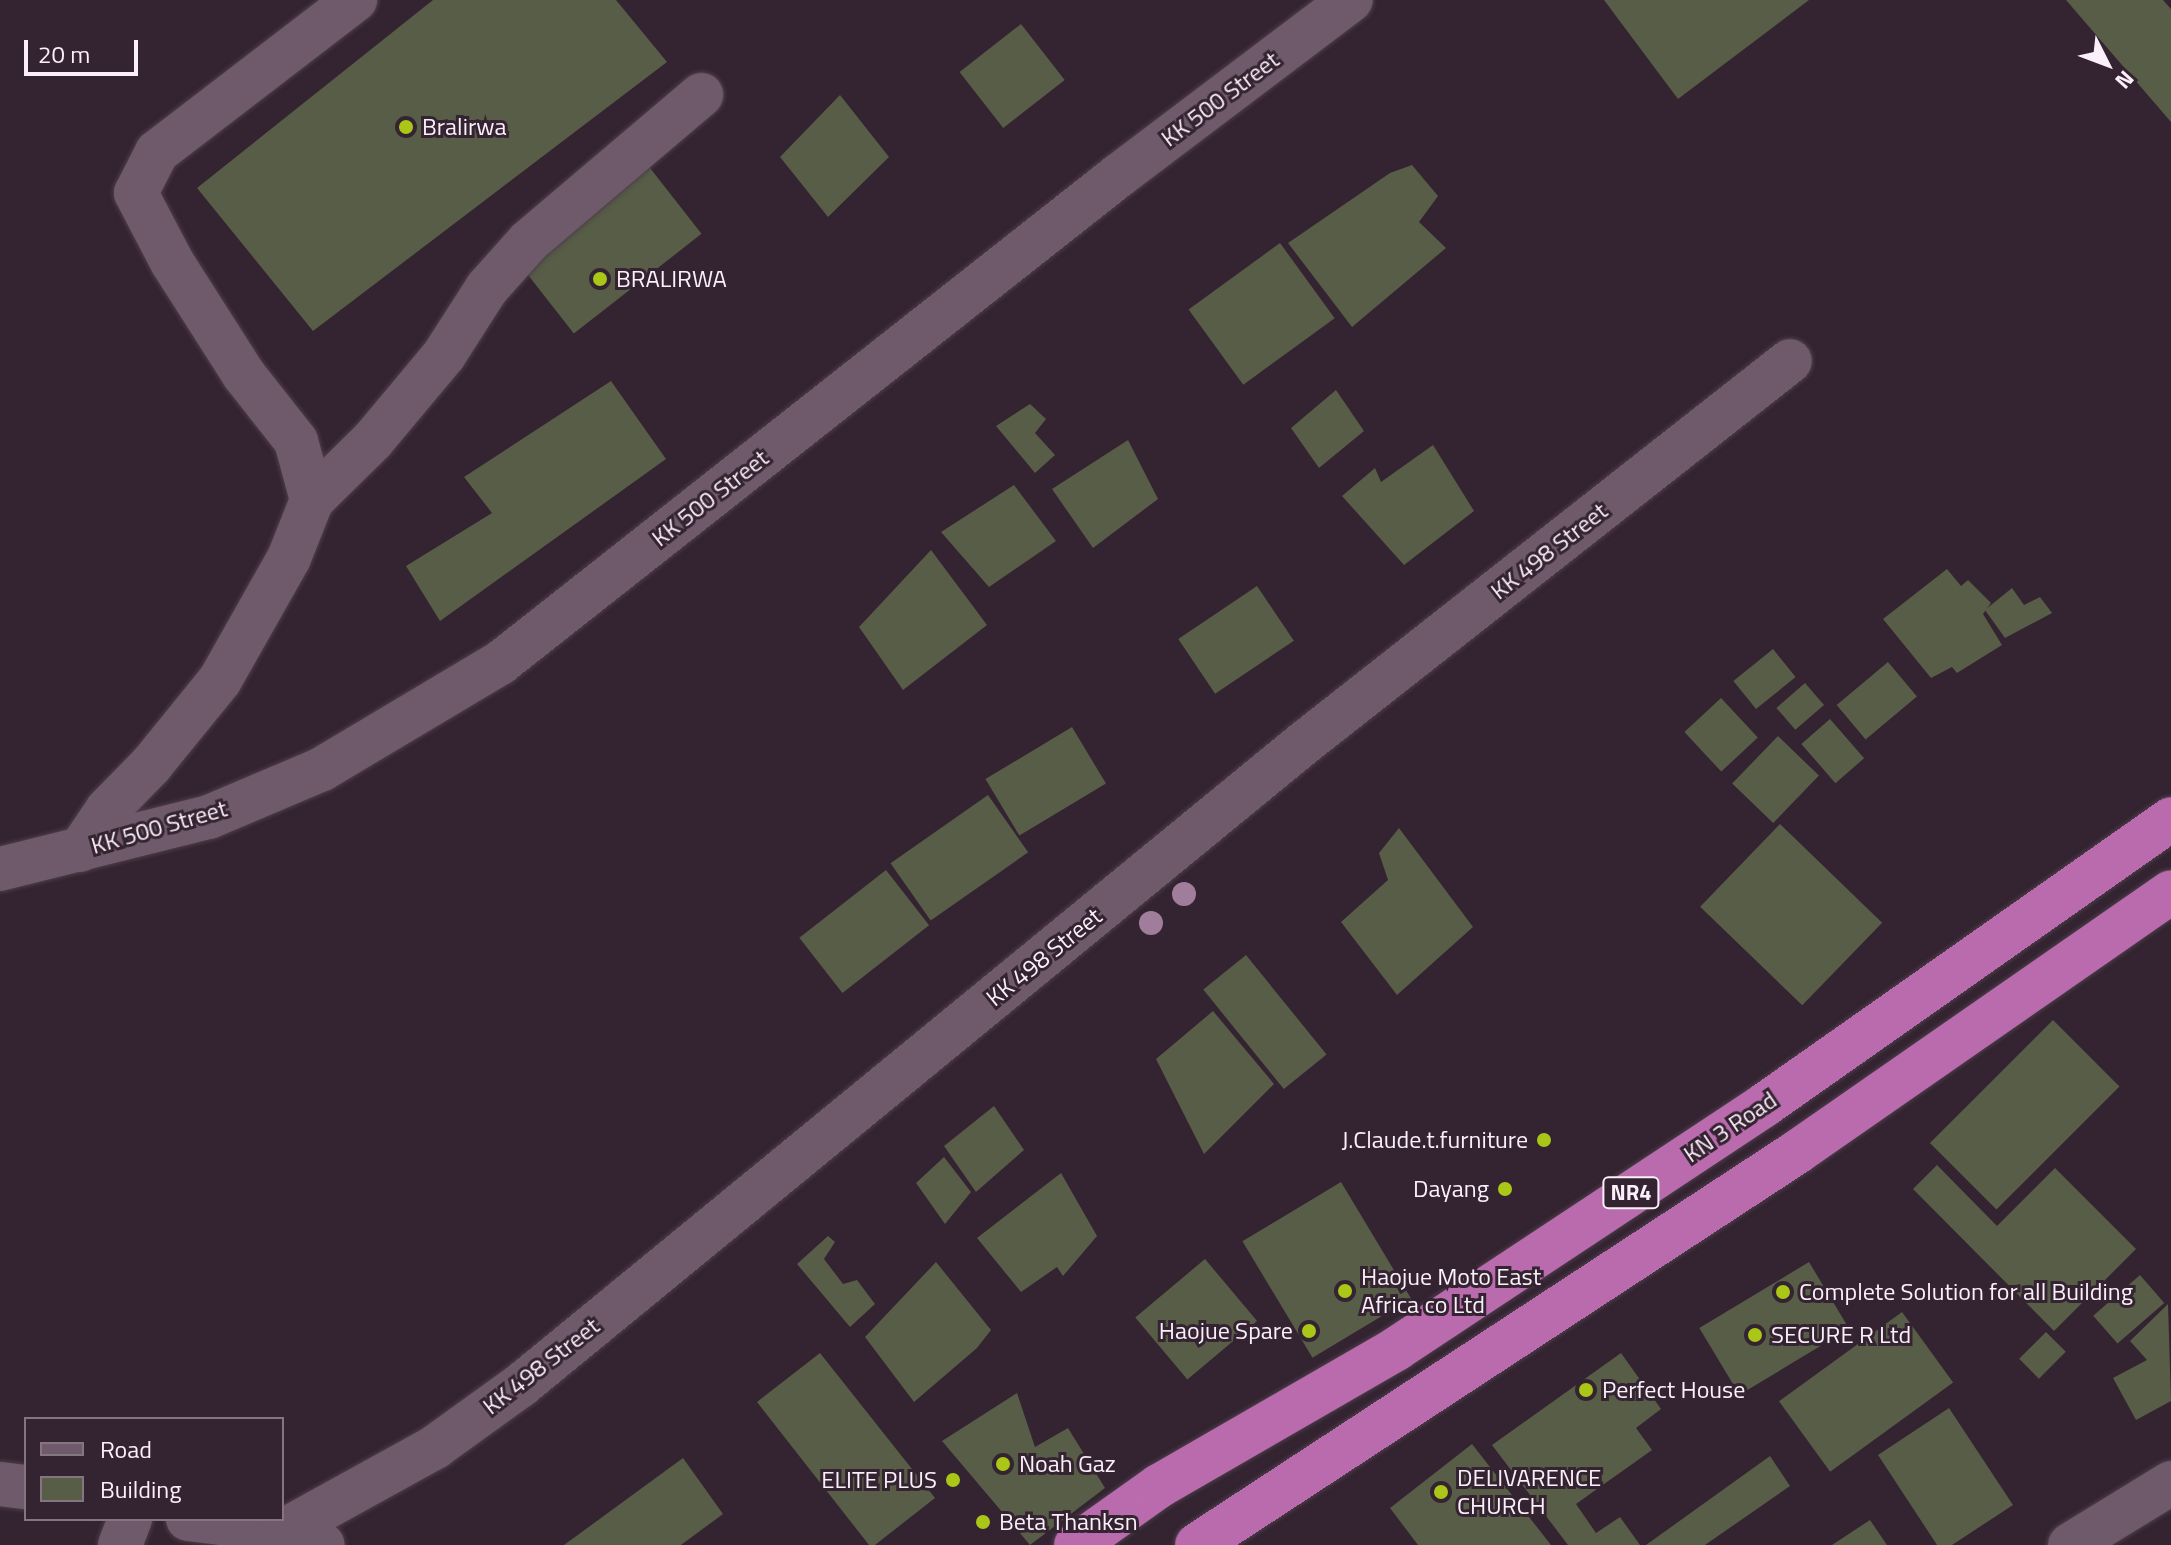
<!DOCTYPE html>
<html>
<head>
<meta charset="utf-8">
<style>
	body { margin:0 }
	#map { position:relative; width:2171px; height:1545px; overflow:hidden; background:#342331; font-family:"Titillium Web",sans-serif }
	div>[style] { position:absolute }
	.building>* { inset:0; background:#575d47; transform-origin:0 0 }
	.roads { filter:drop-shadow(0 0 2px #4c3e4a) drop-shadow(0 0 2px #4c3e4a) }
	.minor>* { height:44px; margin:-22px; padding:0 22px; transform-origin:22px; border-radius:22px; background:#6e5a6a }
	.highway>* { height:44px; margin:-22px; padding:0 22px; transform-origin:22px; border-radius:22px; background:#ba6bae }
	.trees>* { width:24px; height:24px; margin:-12px; border-radius:50%; background:#a07d9a }
	.dots>* { width:22px; height:22px; translate:-50% -50%; box-sizing:border-box; border:4px solid #342331; border-radius:50% }
	span { translate:-50% -50%; white-space:nowrap; text-align:center; line-height:1.15; -webkit-text-stroke:6px #342331; paint-order:stroke }
	.shield-label span { padding:2px 6px; background:#342331; border:2px solid; border-radius:6px; -webkit-text-stroke-width:0 }
	.shield-label { font-size:22px; color:#fbeff9; font-weight:700 }
	.street-label { font-size:24px; color:#fbeff9 }
	.poi-label { font-size:24px; color:#fbeff9 }
	.left { translate:0 -50%; text-align:left }
	.right { translate:-100% -50%; text-align:right }
	.legend { position:absolute; left:24px; top:1417px; width:260px; height:104px; box-sizing:border-box; background:#342331; border:2px solid #847581; margin:0; padding:10px 14px; list-style:none; font-size:24px; color:#fbeff9 }
	.legend li { display:flex; align-items:center; gap:16px; height:40px }
	.legend b { width:40px; border:2px solid #847581 }
	.north { position:absolute; left:2067px; top:24px; width:80px; height:80px; -webkit-text-stroke:6px #342331; paint-order:stroke; rotate:132deg; font-size:22px; font-weight:700; line-height:32px; text-align:center; color:#fbeff9 }
	.north::after { content:''; display:block; margin:auto; width:28px; height:36px; background:#fbeff9; clip-path:polygon(50% 0,100% 100%,50% 72%,0 100%) }
	.scale { position:absolute; left:24px; top:40px; width:114px; height:36px; box-sizing:border-box; border:4px solid #fbeff9; border-top:0; padding-left:10px; font-size:24px; line-height:28px; white-space:nowrap; color:#fbeff9; -webkit-text-stroke:6px #342331; paint-order:stroke }
</style>
</head>
<body>
<div id="map">
	<div class="building">
		<i style="clip-path:polygon(433px 0,616px 0,667px 62px,313px 331px,197px 188px)"></i>
		<i style="clip-path:polygon(1604px 0,1809px 0,1678px 99px)"></i>
		<i style="clip-path:polygon(2066px 0,2163px 0,2171px 9px,2171px 122px)"></i>
		<i style="left:1021px;top:24px;width:71px;height:78px;rotate:52deg"></i>
		<i style="clip-path:polygon(840px 95px,889px 157px,828px 217px,780px 157px)"></i>
		<i style="left:643px;top:159px;width:95px;height:162px;rotate:52deg"></i>
		<i style="clip-path:polygon(1412px 165px,1438px 196px,1419px 222px,1446px 248px,1352px 327px,1288px 243px,1390px 173px)"></i>
		<i style="left:1280px;top:243px;width:93px;height:113px;rotate:54deg"></i>
		<i style="clip-path:polygon(611px 381px,666px 459px,440px 621px,406px 566px,492px 513px,464px 477px)"></i>
		<i style="clip-path:polygon(1336px 390px,1364px 431px,1319px 468px,1291px 428px)"></i>
		<i style="clip-path:polygon(1030px 404px,1046px 419px,1035px 433px,1055px 455px,1035px 473px,996px 426px)"></i>
		<i style="clip-path:polygon(1128px 440px,1158px 499px,1093px 548px,1052px 489px)"></i>
		<i style="clip-path:polygon(1433px 445px,1474px 511px,1404px 565px,1342px 496px,1375px 468px,1381px 482px)"></i>
		<i style="clip-path:polygon(1014px 485px,1056px 541px,989px 587px,941px 532px)"></i>
		<i style="clip-path:polygon(931px 550px,987px 625px,903px 690px,859px 627px)"></i>
		<i style="clip-path:polygon(1947px 569px,1961px 586px,1968px 580px,1991px 603px,1983px 614px,2002px 645px,1957px 673px,1952px 667px,1931px 678px,1883px 619px)"></i>
		<i style="left:1257px;top:586px;width:66px;height:95px;rotate:56deg"></i>
		<i style="clip-path:polygon(2012px 588px,2024px 605px,2040px 597px,2052px 613px,2005px 638px,1985px 610px)"></i>
		<i style="left:1773px;top:649px;width:36px;height:51px;rotate:51deg"></i>
		<i style="left:1888px;top:662px;width:45px;height:67px;rotate:50deg"></i>
		<i style="left:1805px;top:683px;width:29px;height:38px;rotate:49deg"></i>
		<i style="left:1721px;top:698px;width:54px;height:50px;rotate:47deg"></i>
		<i style="left:1830px;top:719px;width:52px;height:38px;rotate:49deg"></i>
		<i style="left:1072px;top:727px;width:66px;height:101px;rotate:59deg"></i>
		<i style="left:1778px;top:736px;width:57px;height:66px;rotate:44deg"></i>
		<i style="left:988px;top:795px;width:70px;height:119px;rotate:55deg"></i>
		<i style="left:1780px;top:824px;width:142px;height:115px;rotate:44deg"></i>
		<i style="clip-path:polygon(1399px 828px,1473px 927px,1397px 995px,1341px 922px,1388px 880px,1379px 853px)"></i>
		<i style="left:886px;top:870px;width:70px;height:110px;rotate:52deg"></i>
		<i style="left:1246px;top:955px;width:128px;height:55px;rotate:51deg"></i>
		<i style="clip-path:polygon(1213px 1011px,1274px 1084px,1204px 1154px,1156px 1059px)"></i>
		<i style="left:2053px;top:1020px;width:94px;height:174px;rotate:45deg"></i>
		<i style="clip-path:polygon(994px 1106px,1024px 1150px,976px 1192px,944px 1146px)"></i>
		<i style="clip-path:polygon(944px 1157px,971px 1192px,945px 1224px,916px 1183px)"></i>
		<i style="clip-path:polygon(1937px 1165px,1997px 1226px,2055px 1168px,2136px 1249px,2054px 1331px,1913px 1189px)"></i>
		<i style="clip-path:polygon(1061px 1173px,1097px 1236px,1063px 1276px,1057px 1267px,1021px 1292px,977px 1238px)"></i>
		<i style="left:1341px;top:1182px;width:136px;height:115px;rotate:59deg"></i>
		<i style="clip-path:polygon(828px 1236px,835px 1242px,824px 1259px,843px 1284px,857px 1280px,875px 1304px,850px 1327px,797px 1264px)"></i>
		<i style="left:1205px;top:1259px;width:81px;height:91px;rotate:50deg"></i>
		<i style="clip-path:polygon(936px 1262px,991px 1330px,977px 1348px,914px 1402px,865px 1337px)"></i>
		<i style="left:1809px;top:1262px;width:78px;height:128px;rotate:59deg"></i>
		<i style="left:2140px;top:1275px;width:37px;height:62px;rotate:49deg"></i>
		<i style="clip-path:polygon(2168px 1304px,2171px 1401px,2136px 1420px,2113px 1378px,2147px 1360px,2130px 1341px)"></i>
		<i style="left:1902px;top:1312px;width:87px;height:152px;rotate:54deg"></i>
		<i style="left:2046px;top:1332px;width:28px;height:38px;rotate:45deg"></i>
		<i style="clip-path:polygon(820px 1353px,935px 1498px,875px 1545px,869px 1545px,757px 1402px)"></i>
		<i style="clip-path:polygon(1621px 1353px,1661px 1409px,1636px 1428px,1652px 1450px,1576px 1504px,1596px 1533px,1620px 1517px,1640px 1545px,1568px 1545px,1492px 1445px)"></i>
		<i style="clip-path:polygon(1017px 1393px,1035px 1447px,1068px 1428px,1105px 1488px,1030px 1545px,942px 1441px)"></i>
		<i style="clip-path:polygon(1949px 1408px,2013px 1505px,1952px 1545px,1937px 1545px,1878px 1455px)"></i>
		<i style="clip-path:polygon(1472px 1444px,1551px 1545px,1418px 1545px,1390px 1508px)"></i>
		<i style="clip-path:polygon(1770px 1456px,1790px 1486px,1705px 1545px,1646px 1545px)"></i>
		<i style="clip-path:polygon(683px 1458px,723px 1514px,681px 1545px,564px 1545px)"></i>
		<i style="clip-path:polygon(1870px 1520px,1887px 1545px,1832px 1545px)"></i>
	</div>
	<div class="roads">
		<div class="minor">
			<i style="left:312px;top:500px;width:86px;rotate:-44.5deg"></i>
			<i style="left:373px;top:440px;width:111px;rotate:-50.1deg"></i>
			<i style="left:444px;top:355px;width:80px;rotate:-57.3deg"></i>
			<i style="left:487px;top:288px;width:63px;rotate:-48.2deg"></i>
			<i style="left:529px;top:241px;width:226px;rotate:-40.3deg"></i>
			<i style="left:80px;top:850px;width:48px;rotate:-56deg"></i>
			<i style="left:107px;top:810px;width:63px;rotate:-45.6deg"></i>
			<i style="left:151px;top:765px;width:109px;rotate:-50.9deg"></i>
			<i style="left:220px;top:680px;width:140px;rotate:-60.5deg"></i>
			<i style="left:289px;top:558px;width:62px;rotate:-68.4deg"></i>
			<i style="left:312px;top:500px;width:61px;rotate:-105.2deg"></i>
			<i style="left:296px;top:441px;width:84px;rotate:-128.2deg"></i>
			<i style="left:244px;top:375px;width:134px;rotate:-122.5deg"></i>
			<i style="left:172px;top:262px;width:78px;rotate:-117.6deg"></i>
			<i style="left:136px;top:193px;width:46px;rotate:-62.9deg"></i>
			<i style="left:157px;top:152px;width:250px;rotate:-37.5deg"></i>
			<i style="left:0;top:869px;width:215px;rotate:-14deg"></i>
			<i style="left:209px;top:817px;width:123px;rotate:-23deg"></i>
			<i style="left:322px;top:769px;width:207px;rotate:-30.8deg"></i>
			<i style="left:500px;top:663px;width:787px;rotate:-38.24deg"></i>
			<i style="left:1118px;top:176px;width:292px;rotate:-37.1deg"></i>
			<i style="left:0;top:1484px;width:26px;rotate:7deg"></i>
			<i style="left:188px;top:1519px;width:96px;rotate:7.2deg"></i>
			<i style="left:283px;top:1531px;width:42px;rotate:19.3deg"></i>
			<i style="left:283px;top:1531px;width:174px;rotate:-28.9deg"></i>
			<i style="left:435px;top:1447px;width:106px;rotate:-35.8deg"></i>
			<i style="left:521px;top:1385px;width:1013px;rotate:-39.35deg"></i>
			<i style="left:1304px;top:743px;width:618px;rotate:-38.17deg"></i>
			<i style="left:120px;top:1545px;width:28px;rotate:-69deg"></i>
			<i style="left:2070px;top:1545px;width:119px;rotate:-31.5deg"></i>
		</div>
		<div class="highway">
			<i style="left:1076px;top:1545px;width:102px;rotate:-35.4deg"></i>
			<i style="left:1159px;top:1486px;width:274px;rotate:-30deg"></i>
			<i style="left:1396px;top:1349px;width:440px;rotate:-33.5deg"></i>
			<i style="left:1763px;top:1106px;width:499px;rotate:-35.1deg"></i>
			<i style="left:1197px;top:1545px;width:717px;rotate:-33.22deg"></i>
			<i style="left:1797px;top:1152px;width:455px;rotate:-34.8deg"></i>
		</div>
	</div>
	<div class="trees">
		<i style="left:1184px;top:894px"></i>
		<i style="left:1151px;top:923px"></i>
	</div>
	<div class="dots">
		<i style="left:406px;top:127px;background:#aac718"></i>
		<i style="left:600px;top:279px;background:#aac718"></i>
		<i style="left:1544px;top:1140px;background:#aac718"></i>
		<i style="left:1505px;top:1189px;background:#aac718"></i>
		<i style="left:1345px;top:1291px;background:#aac718"></i>
		<i style="left:1783px;top:1292px;background:#aac718"></i>
		<i style="left:1309px;top:1331px;background:#aac718"></i>
		<i style="left:1755px;top:1335px;background:#aac718"></i>
		<i style="left:1586px;top:1390px;background:#aac718"></i>
		<i style="left:1003px;top:1464px;background:#aac718"></i>
		<i style="left:953px;top:1480px;background:#aac718"></i>
		<i style="left:1441px;top:1492px;background:#aac718"></i>
		<i style="left:983px;top:1522px;background:#aac718"></i>
	</div>
	<div class="shield-label">
		<span style="left:1631px;top:1193px">NR4</span>
	</div>
	<div class="street-label">
		<span style="left:1220px;top:99px;rotate:-37deg">KK 500 Street</span>
		<span style="left:710px;top:498px;rotate:-38deg">KK 500 Street</span>
		<span style="left:1549px;top:551px;rotate:-38deg">KK 498 Street</span>
		<span style="left:159px;top:827px;rotate:-16deg">KK 500 Street</span>
		<span style="left:1044px;top:957px;rotate:-39deg">KK 498 Street</span>
		<span style="left:1730px;top:1127px;rotate:-34deg">KN 3 Road</span>
		<span style="left:541px;top:1366px;rotate:-38deg">KK 498 Street</span>
	</div>
	<div class="poi-label">
		<span class="left" style="left:422px;top:127px">Bralirwa</span>
		<span class="left" style="left:616px;top:279px">BRALIRWA</span>
		<span class="right" style="left:1528px;top:1140px">J.Claude.t.furniture</span>
		<span class="right" style="left:1489px;top:1189px">Dayang</span>
		<span class="left" style="left:1361px;top:1291px">Haojue Moto East<br>Africa co Ltd</span>
		<span class="left" style="left:1799px;top:1292px">Complete Solution for all Building</span>
		<span class="right" style="left:1293px;top:1331px">Haojue Spare</span>
		<span class="left" style="left:1771px;top:1335px">SECURE R Ltd</span>
		<span class="left" style="left:1602px;top:1390px">Perfect House</span>
		<span class="left" style="left:1019px;top:1464px">Noah Gaz</span>
		<span class="left" style="left:1457px;top:1492px">DELIVARENCE<br>CHURCH</span>
		<span class="right" style="left:937px;top:1480px">ELITE PLUS</span>
		<span class="left" style="left:999px;top:1522px">Beta Thanksn</span>
	</div>
	<ul class="legend">
	<li><b style="height:10px;background:#6e5a6a"></b>Road</li>
	<li><b style="height:22px;background:#575d47"></b>Building</li>
	</ul>
	<div class="north">N</div>
	<div class="scale">20 m</div>
</div>
</body>
</html>
